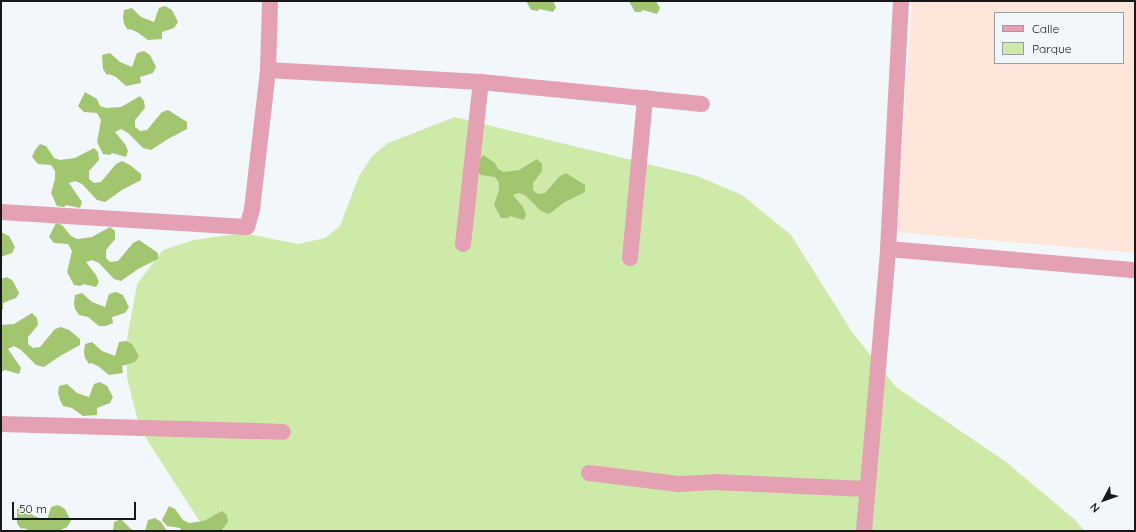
<!DOCTYPE html>
<html>
<head>
<meta charset="utf-8">
<style>
	body { margin:0 }
	#map { position:relative; width:1136px; height:532px; overflow:hidden; background:#f2f7fc; font-family:Quicksand,sans-serif }
	div>[style] { position:absolute }
	.industrial>* { inset:0; background:#fee7da }
	.green>* { inset:0; background:#ceeaa9 }
	.forest>* { inset:0; background:#a2c56f }
	.minor>* { height:16px; margin:-8px; padding:0 8px; transform-origin:8px; border-radius:8px; background:#e3a1b3 }
	span { translate:-50% -50%; white-space:nowrap; text-align:center; line-height:1.15; -webkit-text-stroke:3px #f2f7fc; paint-order:stroke }
	.frame { position:absolute; inset:0; border:2px solid #17181a; pointer-events:none }
	.legend { position:absolute; left:994px; top:12px; width:130px; height:52px; box-sizing:border-box; background:#f2f7fc; border:1px solid #9a9ea2; margin:0; padding:5px 7px; list-style:none; font-size:12px; color:#17181a }
	.legend li { display:flex; align-items:center; gap:8px; height:20px }
	.legend b { width:20px; border:1px solid #9a9ea2 }
	.north { position:absolute; left:1084px; top:480px; width:40px; height:40px; -webkit-text-stroke:3px #f2f7fc; paint-order:stroke; rotate:229deg; font-size:11px; font-weight:700; line-height:16px; text-align:center; color:#17181a }
	.north::after { content:''; display:block; margin:auto; width:14px; height:18px; background:#17181a; clip-path:polygon(50% 0,100% 100%,50% 72%,0 100%) }
	.scale { position:absolute; left:12px; top:502px; width:124px; height:18px; box-sizing:border-box; border:2px solid #17181a; border-top:0; padding-left:5px; font-size:12px; line-height:14px; white-space:nowrap; color:#17181a; -webkit-text-stroke:3px #f2f7fc; paint-order:stroke }
</style>
</head>
<body>
<div id="map">
	<div class="industrial">
		<i style="clip-path:polygon(evenodd,912px 1px,1135px 1px,1135px 253px,896px 232px,912px 1px,995px 13px,1123px 13px,1123px 63px,995px 63px,995px 13px)"></i>
	</div>
	<div class="green">
		<i style="clip-path:polygon(455px 117px,697px 176px,742px 195px,791px 235px,852px 332px,896px 387px,1006px 462px,1074px 519px,1085px 531px,206px 531px,140px 429px,127px 378px,127px 339px,137px 284px,163px 250px,194px 240px,243px 233px,298px 244px,325px 238px,340px 226px,359px 176px,373px 155px,388px 143px)"></i>
	</div>
	<div class="forest">
		<i style="clip-path:polygon(526px 1px,553px 1px,556px 7px,553px 12px,539px 9px,538px 11px,531px 10px)"></i>
		<i style="clip-path:polygon(629px 1px,656px 1px,660px 8px,657px 14px,643px 10px,641px 12px,635px 12px)"></i>
		<i style="clip-path:polygon(165px 6px,172px 10px,178px 22px,174px 28px,162px 32px,162px 39px,148px 40px,137px 32px,130px 29px,128px 30px,124px 24px,123px 18px,124px 10px,132px 8px,141px 17px,154px 22px,159px 8px)"></i>
		<i style="clip-path:polygon(144px 51px,150px 55px,156px 67px,153px 73px,140px 77px,141px 83px,126px 86px,116px 77px,109px 74px,107px 75px,103px 69px,102px 55px,110px 53px,120px 62px,132px 67px,137px 53px)"></i>
		<i style="clip-path:polygon(85px 92px,97px 99px,100px 106px,107px 108px,121px 107px,140px 96px,144px 101px,145px 108px,135px 120px,135px 127px,140px 131px,147px 130px,162px 112px,168px 110px,187px 122px,187px 129px,168px 139px,151px 150px,143px 148px,128px 133px,121px 129px,115px 132px,125px 144px,128px 151px,126px 157px,112px 153px,110px 155px,103px 154px,97px 142px,101px 120px,97px 113px,84px 112px,78px 106px)"></i>
		<i style="clip-path:polygon(40px 144px,46px 146px,54px 158px,60px 160px,75px 158px,94px 148px,98px 152px,99px 160px,89px 171px,89px 179px,94px 183px,101px 182px,116px 164px,122px 161px,130px 165px,141px 174px,141px 180px,122px 190px,105px 202px,97px 200px,82px 184px,75px 181px,69px 183px,82px 202px,80px 208px,66px 205px,64px 207px,57px 206px,51px 193px,55px 179px,55px 171px,51px 165px,38px 164px,32px 157px,35px 150px)"></i>
		<i style="clip-path:polygon(483px 155px,495px 163px,498px 169px,504px 172px,519px 170px,537px 159px,542px 164px,542px 171px,533px 183px,533px 190px,538px 194px,545px 193px,560px 176px,566px 173px,585px 185px,585px 192px,565px 202px,549px 214px,541px 211px,526px 196px,519px 193px,513px 195px,523px 207px,526px 214px,524px 220px,510px 216px,508px 218px,501px 218px,494px 205px,499px 190px,499px 183px,495px 177px,481px 175px,476px 169px,478px 162px)"></i>
		<i style="clip-path:polygon(56px 223px,62px 225px,71px 236px,77px 239px,92px 237px,110px 227px,115px 231px,115px 239px,106px 250px,106px 258px,110px 262px,118px 261px,133px 243px,139px 240px,158px 253px,158px 259px,138px 269px,121px 281px,114px 279px,99px 263px,92px 260px,86px 262px,96px 275px,99px 282px,96px 287px,83px 284px,81px 286px,74px 285px,67px 272px,72px 251px,68px 244px,54px 243px,49px 237px)"></i>
		<i style="clip-path:polygon(1px 232px,9px 236px,15px 247px,12px 253px,1px 257px)"></i>
		<i style="clip-path:polygon(7px 277px,13px 281px,19px 293px,16px 298px,3px 303px,3px 309px,1px 310px,1px 279px)"></i>
		<i style="clip-path:polygon(116px 292px,123px 295px,129px 307px,125px 313px,112px 317px,113px 323px,106px 326px,99px 326px,88px 317px,79px 315px,75px 309px,74px 303px,75px 295px,82px 293px,92px 302px,105px 307px,109px 294px)"></i>
		<i style="clip-path:polygon(32px 313px,37px 318px,38px 325px,28px 337px,28px 344px,33px 348px,40px 347px,55px 329px,61px 327px,69px 330px,80px 339px,80px 345px,60px 356px,44px 367px,36px 365px,21px 350px,14px 346px,8px 349px,21px 368px,19px 374px,5px 370px,1px 372px,1px 325px,14px 324px)"></i>
		<i style="clip-path:polygon(126px 341px,132px 344px,139px 356px,135px 362px,122px 366px,123px 373px,109px 375px,98px 366px,91px 363px,89px 364px,85px 358px,84px 352px,85px 344px,92px 342px,102px 351px,115px 356px,119px 342px)"></i>
		<i style="clip-path:polygon(100px 382px,107px 386px,113px 397px,110px 403px,97px 408px,97px 415px,83px 416px,72px 408px,63px 406px,60px 400px,58px 393px,59px 386px,67px 384px,77px 393px,89px 397px,94px 384px)"></i>
		<i style="clip-path:polygon(58px 505px,65px 509px,71px 521px,67px 527px,61px 530px,31px 531px,23px 528px,21px 529px,17px 523px,17px 509px,24px 507px,34px 516px,47px 520px,51px 507px)"></i>
		<i style="clip-path:polygon(169px 506px,175px 509px,183px 520px,189px 523px,204px 521px,222px 511px,227px 515px,228px 522px,221px 531px,182px 531px,180px 528px,167px 526px,162px 520px)"></i>
		<i style="clip-path:polygon(155px 518px,161px 522px,167px 531px,145px 531px,148px 520px)"></i>
		<i style="clip-path:polygon(121px 519px,131px 529px,135px 531px,113px 531px,114px 522px)"></i>
	</div>
	<div class="minor">
		<i style="left:268px;top:70px;width:213px;rotate:3.2deg"></i>
		<i style="left:481px;top:82px;width:222px;rotate:5.7deg"></i>
		<i style="left:1px;top:212px;width:246px;rotate:3.5deg"></i>
		<i style="left:247px;top:227px;width:19px;rotate:-74deg"></i>
		<i style="left:252px;top:209px;width:140px;rotate:-83.4deg"></i>
		<i style="left:268px;top:70px;width:69px;rotate:-88.3deg"></i>
		<i style="left:463px;top:244px;width:163px;rotate:-83.7deg"></i>
		<i style="left:888px;top:249px;width:248px;rotate:4.9deg"></i>
		<i style="left:630px;top:258px;width:161px;rotate:-84.6deg"></i>
		<i style="left:1px;top:424px;width:282px;rotate:1.6deg"></i>
		<i style="left:589px;top:473px;width:90px;rotate:7deg"></i>
		<i style="left:678px;top:484px;width:36px;rotate:-3deg"></i>
		<i style="left:714px;top:482px;width:152px;rotate:2.6deg"></i>
		<i style="left:864px;top:531px;width:283px;rotate:-85.1deg"></i>
		<i style="left:888px;top:249px;width:248px;rotate:-87deg"></i>
	</div>
	<div class="frame"></div>
	<ul class="legend">
	<li><b style="height:5px;background:#e3a1b3"></b>Calle</li>
	<li><b style="height:11px;background:#ceeaa9"></b>Parque</li>
	</ul>
	<div class="north">N</div>
	<div class="scale">50 m</div>
</div>
</body>
</html>
